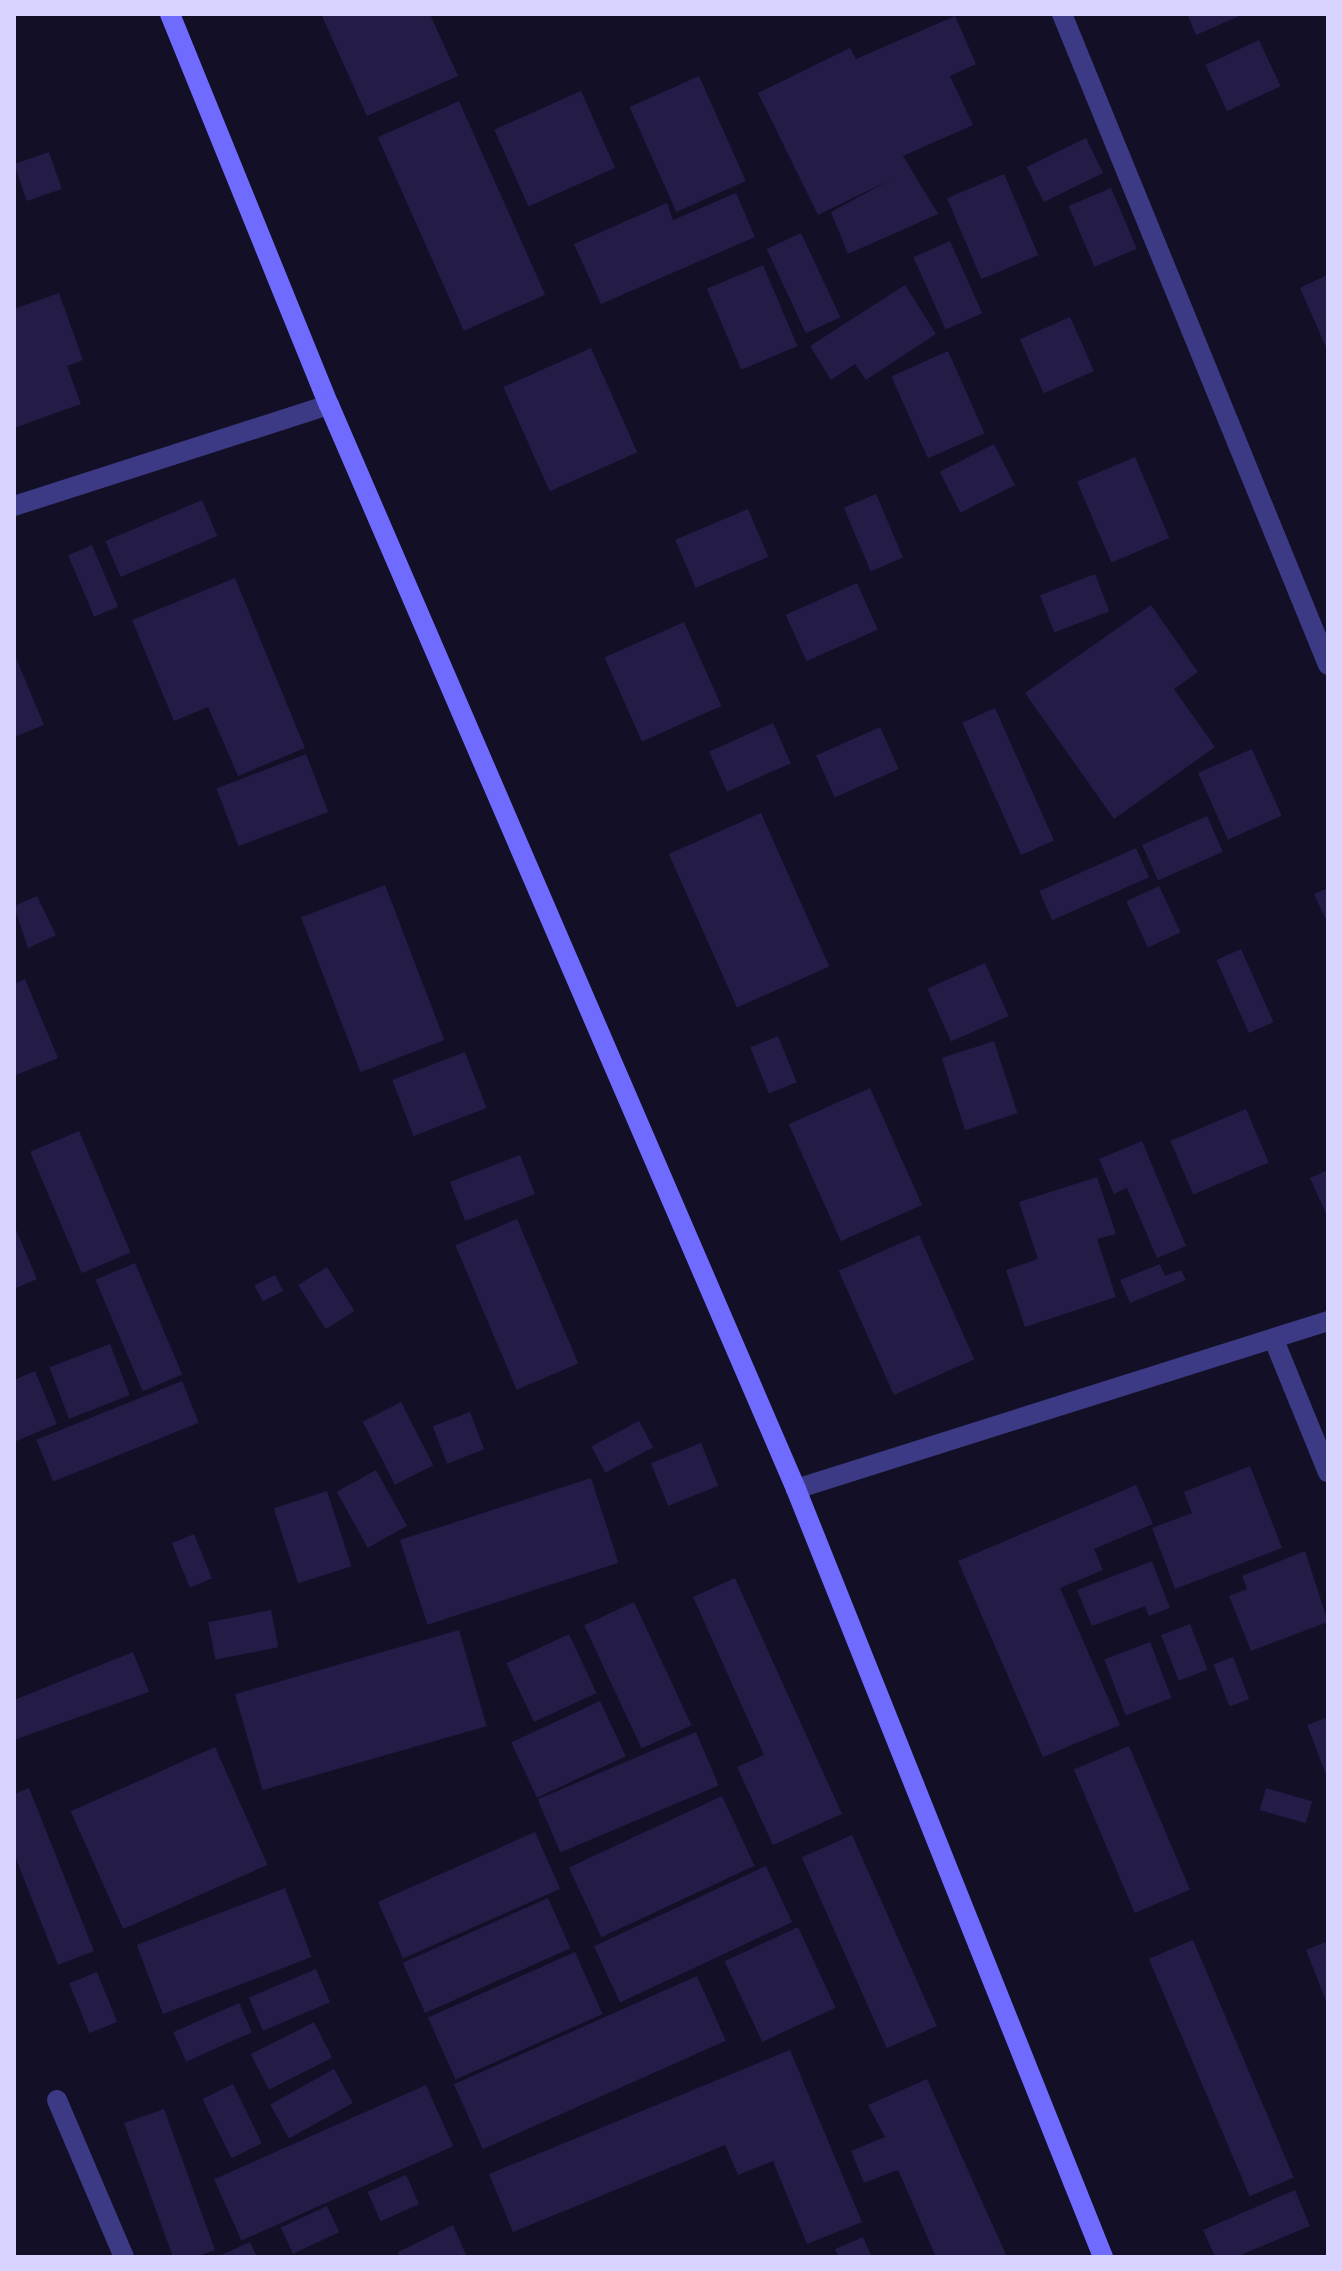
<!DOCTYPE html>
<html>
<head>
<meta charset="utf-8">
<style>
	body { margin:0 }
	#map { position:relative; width:1342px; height:2271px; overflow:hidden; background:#130f26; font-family:Montserrat,sans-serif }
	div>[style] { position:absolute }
	.building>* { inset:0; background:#241b47; transform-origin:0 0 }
	.street>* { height:20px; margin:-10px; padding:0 10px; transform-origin:10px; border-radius:10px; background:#3d3a85 }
	.secondary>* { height:20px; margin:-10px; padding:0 10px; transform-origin:10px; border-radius:10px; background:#6f6bff }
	span { translate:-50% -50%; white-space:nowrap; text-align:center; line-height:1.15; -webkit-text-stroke:6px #130f26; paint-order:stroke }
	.frame { position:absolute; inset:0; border:16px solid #d9d4ff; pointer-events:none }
</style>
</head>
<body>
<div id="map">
	<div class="building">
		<i style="clip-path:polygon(321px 14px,430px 14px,458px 76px,367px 116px)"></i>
		<i style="clip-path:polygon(1187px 14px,1244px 14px,1196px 35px)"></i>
		<i style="clip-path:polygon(955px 16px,976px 64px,950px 76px,973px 125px,903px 156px,938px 214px,848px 254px,831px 212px,890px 180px,818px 215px,758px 93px,850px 48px,856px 59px)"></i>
		<i style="left:1259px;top:40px;width:51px;height:59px;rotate:65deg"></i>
		<i style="left:699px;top:76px;width:115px;height:76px;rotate:66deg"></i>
		<i style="left:581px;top:91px;width:84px;height:95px;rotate:66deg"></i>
		<i style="left:459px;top:101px;width:212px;height:89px;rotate:66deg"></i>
		<i style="left:1086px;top:138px;width:39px;height:66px;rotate:64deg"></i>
		<i style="left:49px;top:152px;width:39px;height:37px;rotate:71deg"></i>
		<i style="left:1004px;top:174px;width:88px;height:62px;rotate:67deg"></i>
		<i style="left:1111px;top:188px;width:66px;height:46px;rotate:67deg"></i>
		<i style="clip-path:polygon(736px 193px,755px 237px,601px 304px,574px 244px,667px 203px,673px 220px)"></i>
		<i style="left:801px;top:233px;width:93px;height:38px;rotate:65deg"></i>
		<i style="left:950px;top:241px;width:79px;height:40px;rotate:66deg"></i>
		<i style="left:763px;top:265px;width:88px;height:61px;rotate:67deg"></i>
		<i style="clip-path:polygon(1327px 275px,1328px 278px,1328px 352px,1300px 288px)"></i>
		<i style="clip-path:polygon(905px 285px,936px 334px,866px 380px,855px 364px,831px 380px,810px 346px)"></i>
		<i style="clip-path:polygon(59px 293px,83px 360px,67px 366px,81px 404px,14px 428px,14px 309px)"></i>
		<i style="left:1070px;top:317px;width:59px;height:55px;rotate:66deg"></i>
		<i style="left:591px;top:348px;width:114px;height:96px;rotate:66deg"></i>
		<i style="left:948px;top:351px;width:90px;height:62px;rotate:66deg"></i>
		<i style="left:994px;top:444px;width:46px;height:61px;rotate:63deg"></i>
		<i style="left:1135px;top:457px;width:88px;height:63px;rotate:67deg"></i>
		<i style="left:876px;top:494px;width:69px;height:35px;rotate:67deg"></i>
		<i style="left:202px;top:500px;width:39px;height:105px;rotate:67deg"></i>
		<i style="left:748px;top:509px;width:52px;height:79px;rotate:67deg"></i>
		<i style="left:92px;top:545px;width:67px;height:26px;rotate:67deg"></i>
		<i style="left:1095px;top:574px;width:40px;height:59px;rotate:69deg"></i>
		<i style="clip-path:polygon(235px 578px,305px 748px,238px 776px,208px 707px,174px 721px,132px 620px)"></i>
		<i style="left:857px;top:583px;width:51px;height:78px;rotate:66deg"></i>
		<i style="clip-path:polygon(1151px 605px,1198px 672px,1174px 689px,1215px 747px,1114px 819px,1025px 693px)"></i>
		<i style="left:684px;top:622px;width:92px;height:87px;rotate:66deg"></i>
		<i style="clip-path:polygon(14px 653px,44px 725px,14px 737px)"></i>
		<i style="left:995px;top:708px;width:145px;height:36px;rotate:66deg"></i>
		<i style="left:773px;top:723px;width:44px;height:70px;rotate:66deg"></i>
		<i style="left:880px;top:727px;width:46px;height:70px;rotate:66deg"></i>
		<i style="left:1252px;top:749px;width:73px;height:59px;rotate:66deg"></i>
		<i style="left:306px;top:754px;width:62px;height:96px;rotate:69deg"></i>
		<i style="left:761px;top:813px;width:168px;height:101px;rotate:66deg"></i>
		<i style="left:1207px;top:816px;width:39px;height:71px;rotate:66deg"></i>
		<i style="left:1136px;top:848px;width:32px;height:106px;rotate:66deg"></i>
		<i style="left:385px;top:885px;width:166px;height:90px;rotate:69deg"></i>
		<i style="left:1159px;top:886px;width:51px;height:36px;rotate:65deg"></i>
		<i style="clip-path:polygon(1328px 888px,1328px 924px,1314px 894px)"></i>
		<i style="clip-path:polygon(37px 896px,56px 935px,28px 948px,14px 906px)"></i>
		<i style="left:1241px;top:949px;width:80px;height:27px;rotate:66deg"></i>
		<i style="left:985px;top:963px;width:58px;height:63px;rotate:66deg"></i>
		<i style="clip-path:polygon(25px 979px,58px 1058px,14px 1076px,14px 984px)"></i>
		<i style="left:778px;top:1036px;width:50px;height:30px;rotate:68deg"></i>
		<i style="left:994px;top:1041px;width:76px;height:55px;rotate:72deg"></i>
		<i style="left:465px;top:1052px;width:60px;height:78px;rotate:69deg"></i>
		<i style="left:870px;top:1088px;width:128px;height:89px;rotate:66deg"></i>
		<i style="left:1246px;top:1109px;width:58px;height:82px;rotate:67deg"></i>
		<i style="left:79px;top:1131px;width:132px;height:53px;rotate:67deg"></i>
		<i style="clip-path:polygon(1142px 1141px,1186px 1246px,1157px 1258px,1127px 1188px,1114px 1194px,1099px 1159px)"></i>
		<i style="left:520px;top:1155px;width:42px;height:75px;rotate:69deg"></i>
		<i style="clip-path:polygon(1328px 1170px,1328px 1218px,1310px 1178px)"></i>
		<i style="clip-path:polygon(1097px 1177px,1116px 1234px,1097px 1239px,1116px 1297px,1025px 1327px,1006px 1270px,1038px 1259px,1019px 1202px)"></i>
		<i style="left:517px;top:1219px;width:157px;height:67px;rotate:67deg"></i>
		<i style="clip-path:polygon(14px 1225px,37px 1279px,14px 1289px)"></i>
		<i style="left:919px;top:1235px;width:136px;height:88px;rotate:66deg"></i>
		<i style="left:135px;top:1263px;width:121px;height:43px;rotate:67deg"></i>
		<i style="clip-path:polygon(1160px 1264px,1165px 1276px,1181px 1270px,1186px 1280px,1130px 1303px,1120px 1280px)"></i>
		<i style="left:327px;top:1267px;width:52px;height:34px;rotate:58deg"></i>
		<i style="left:275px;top:1275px;width:18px;height:23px;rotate:63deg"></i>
		<i style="left:110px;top:1344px;width:55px;height:65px;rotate:69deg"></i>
		<i style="clip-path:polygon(35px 1371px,57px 1424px,14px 1442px,14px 1380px)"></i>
		<i style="left:182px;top:1381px;width:45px;height:157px;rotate:68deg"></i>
		<i style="left:401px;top:1402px;width:71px;height:43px;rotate:63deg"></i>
		<i style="left:470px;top:1412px;width:40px;height:40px;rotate:69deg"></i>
		<i style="left:639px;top:1421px;width:30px;height:54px;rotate:62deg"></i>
		<i style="left:701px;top:1443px;width:46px;height:54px;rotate:68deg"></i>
		<i style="clip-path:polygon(1250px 1466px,1282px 1548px,1175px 1589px,1152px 1528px,1192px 1513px,1184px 1492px)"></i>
		<i style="left:376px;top:1470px;width:64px;height:45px;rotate:61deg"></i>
		<i style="left:591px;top:1478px;width:89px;height:201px;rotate:72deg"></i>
		<i style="clip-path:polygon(1136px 1485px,1153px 1524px,1094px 1549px,1103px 1570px,1060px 1588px,1120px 1725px,1043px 1757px,958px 1561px)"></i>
		<i style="left:327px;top:1491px;width:79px;height:56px;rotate:72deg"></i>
		<i style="left:194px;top:1534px;width:48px;height:24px;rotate:68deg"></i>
		<i style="clip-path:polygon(1305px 1551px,1328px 1622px,1251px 1651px,1229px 1596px,1247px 1589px,1242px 1576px)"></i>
		<i style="clip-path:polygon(1152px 1561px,1170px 1608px,1149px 1616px,1145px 1606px,1092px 1626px,1077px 1590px)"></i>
		<i style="clip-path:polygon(735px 1578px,842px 1814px,773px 1845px,737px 1767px,764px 1755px,693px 1597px)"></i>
		<i style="left:634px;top:1602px;width:136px;height:55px;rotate:65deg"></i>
		<i style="left:271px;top:1610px;width:38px;height:64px;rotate:79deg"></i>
		<i style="left:1190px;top:1624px;width:49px;height:31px;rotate:69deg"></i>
		<i style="left:459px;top:1630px;width:100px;height:233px;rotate:74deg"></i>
		<i style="left:569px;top:1634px;width:65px;height:69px;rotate:65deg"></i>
		<i style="left:1150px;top:1642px;width:60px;height:49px;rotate:69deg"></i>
		<i style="clip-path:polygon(133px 1652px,149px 1692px,14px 1740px,14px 1700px)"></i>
		<i style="left:1233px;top:1657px;width:45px;height:21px;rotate:69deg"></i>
		<i style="left:600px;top:1701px;width:61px;height:98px;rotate:65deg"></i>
		<i style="clip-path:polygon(1328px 1717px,1328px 1780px,1307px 1725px)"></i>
		<i style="left:696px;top:1732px;width:58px;height:172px;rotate:67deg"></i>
		<i style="left:1129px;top:1746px;width:156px;height:60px;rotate:67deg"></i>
		<i style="left:215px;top:1747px;width:129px;height:158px;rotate:66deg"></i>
		<i style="clip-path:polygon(29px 1788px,94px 1951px,58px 1965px,14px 1854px,14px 1794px)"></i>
		<i style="left:1266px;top:1788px;width:48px;height:23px;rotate:16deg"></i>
		<i style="left:722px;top:1796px;width:77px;height:169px;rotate:65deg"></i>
		<i style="left:535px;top:1832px;width:62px;height:172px;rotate:66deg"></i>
		<i style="left:852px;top:1835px;width:209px;height:55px;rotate:66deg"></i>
		<i style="left:766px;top:1866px;width:62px;height:190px;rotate:65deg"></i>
		<i style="left:285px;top:1888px;width:74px;height:159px;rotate:69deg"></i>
		<i style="left:548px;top:1898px;width:55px;height:159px;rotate:66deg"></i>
		<i style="left:798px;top:1927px;width:89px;height:81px;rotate:65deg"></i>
		<i style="left:1193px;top:1940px;width:258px;height:48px;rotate:67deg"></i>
		<i style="clip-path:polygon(1328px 1941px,1328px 2000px,1326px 2001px,1306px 1950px)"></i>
		<i style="left:575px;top:1952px;width:68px;height:161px;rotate:66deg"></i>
		<i style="left:316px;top:1969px;width:36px;height:73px;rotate:67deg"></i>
		<i style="left:97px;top:1972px;width:54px;height:30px;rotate:68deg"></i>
		<i style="left:697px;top:1976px;width:71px;height:266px;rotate:66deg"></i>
		<i style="left:239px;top:2003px;width:32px;height:72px;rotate:66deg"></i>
		<i style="left:314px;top:2022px;width:40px;height:71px;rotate:63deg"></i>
		<i style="clip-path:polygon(790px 2050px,862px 2222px,807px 2244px,773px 2161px,738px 2175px,725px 2145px,513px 2232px,489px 2174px)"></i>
		<i style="left:334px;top:2069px;width:39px;height:73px;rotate:61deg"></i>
		<i style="clip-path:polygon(927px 2079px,1007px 2257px,936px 2257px,898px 2170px,864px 2183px,851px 2151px,885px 2137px,868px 2105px)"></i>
		<i style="left:233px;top:2084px;width:66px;height:34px;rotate:64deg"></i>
		<i style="left:426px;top:2085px;width:67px;height:232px;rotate:66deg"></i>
		<i style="clip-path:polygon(164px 2109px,215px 2250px,195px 2257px,173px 2257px,124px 2123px)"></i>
		<i style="left:406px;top:2175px;width:32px;height:42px;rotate:66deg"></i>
		<i style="clip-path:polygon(1295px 2190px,1310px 2226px,1236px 2257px,1215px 2257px,1203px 2230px)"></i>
		<i style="left:327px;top:2206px;width:29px;height:51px;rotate:65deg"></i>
		<i style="clip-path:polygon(453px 2225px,467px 2257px,400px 2257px,398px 2252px)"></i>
		<i style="clip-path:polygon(863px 2237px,872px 2257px,839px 2257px,835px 2249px)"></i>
		<i style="clip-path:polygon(250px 2242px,257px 2257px,217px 2257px)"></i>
	</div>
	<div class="street">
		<i style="left:1062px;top:14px;width:703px;rotate:67.77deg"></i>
		<i style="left:14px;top:506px;width:331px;rotate:-17.8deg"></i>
		<i style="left:1274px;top:1340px;width:143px;rotate:67.8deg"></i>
		<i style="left:796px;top:1489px;width:558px;rotate:-17.53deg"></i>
		<i style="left:57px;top:2100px;width:171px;rotate:66.9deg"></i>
	</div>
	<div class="secondary">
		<i style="left:170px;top:14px;width:422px;rotate:67.9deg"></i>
		<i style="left:329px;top:405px;width:1180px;rotate:66.69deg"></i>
		<i style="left:796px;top:1489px;width:827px;rotate:68.21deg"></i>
	</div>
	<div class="frame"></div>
</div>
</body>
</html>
